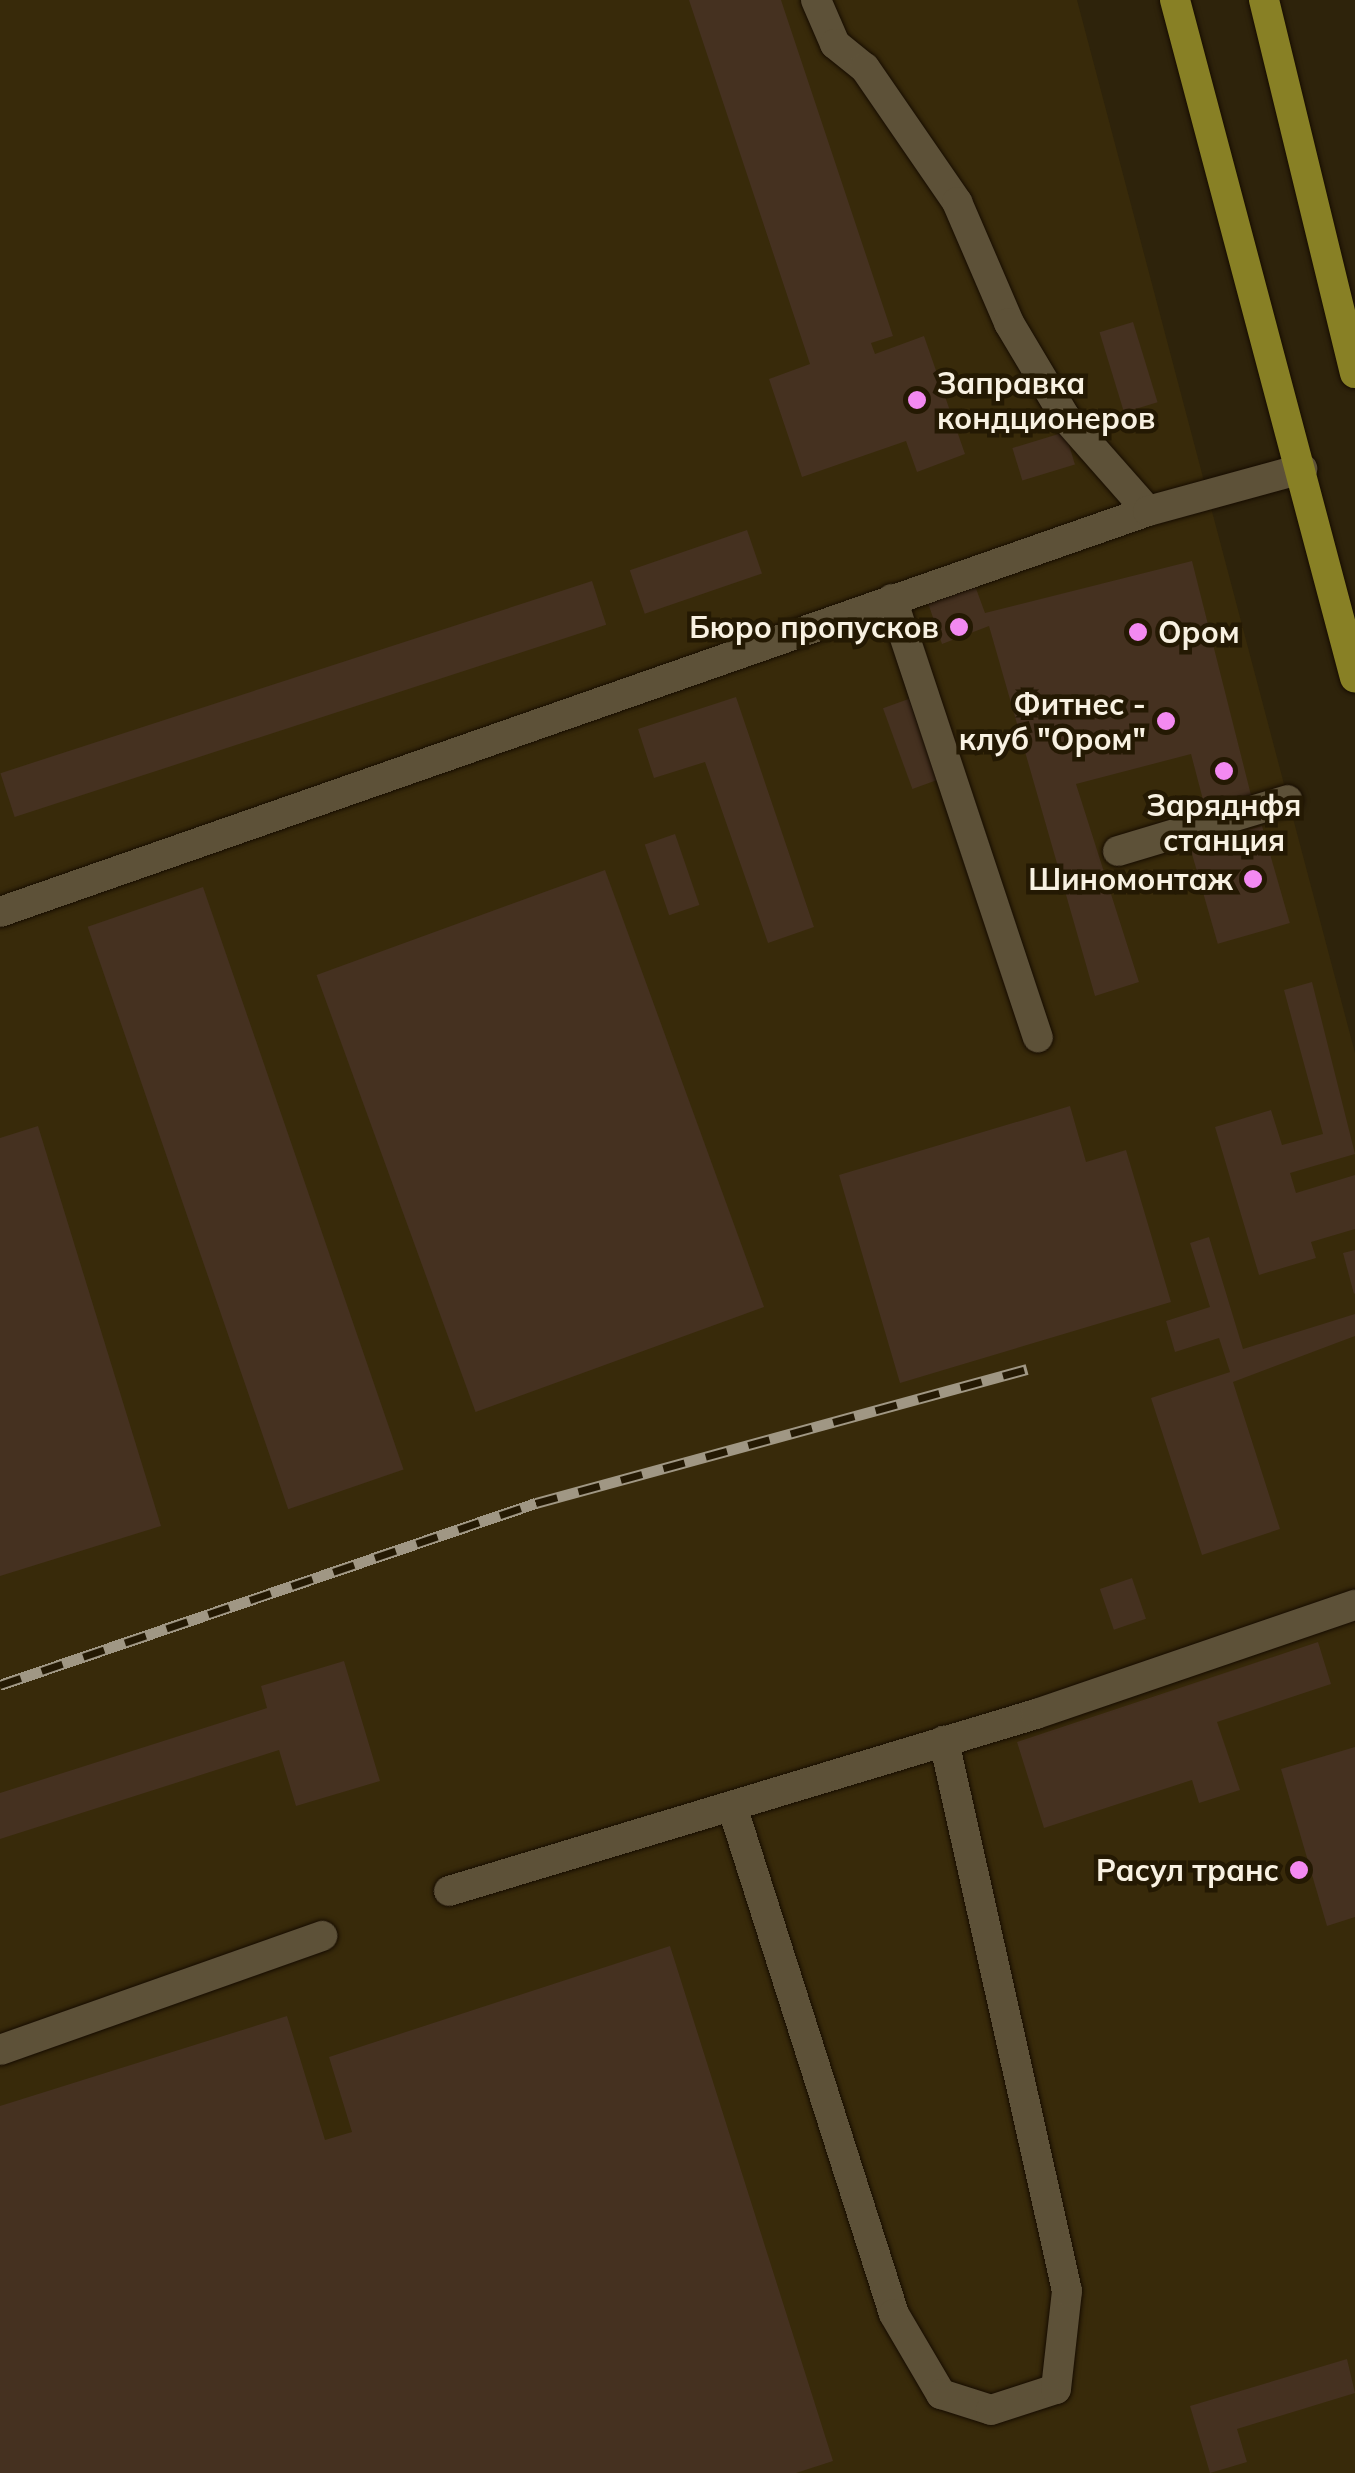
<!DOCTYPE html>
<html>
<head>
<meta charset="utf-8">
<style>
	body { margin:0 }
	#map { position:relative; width:1355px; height:2473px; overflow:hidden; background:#2e230b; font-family:Mulish,sans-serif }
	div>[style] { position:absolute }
	.built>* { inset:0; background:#382a0a }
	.building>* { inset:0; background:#453120; transform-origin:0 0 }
	.roads { filter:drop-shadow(0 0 2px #160c00) drop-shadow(0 0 2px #160c00) }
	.minor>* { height:30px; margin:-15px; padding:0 15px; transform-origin:15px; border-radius:15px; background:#5d5138 }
	.major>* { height:30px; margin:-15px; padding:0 15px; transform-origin:15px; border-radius:15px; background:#888025 }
	.rail>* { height:11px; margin-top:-5.5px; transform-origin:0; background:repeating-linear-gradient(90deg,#241903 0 22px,#a09784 0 44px); box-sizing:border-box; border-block:2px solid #a09784 }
	.dots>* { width:28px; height:28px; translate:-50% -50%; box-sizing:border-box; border:5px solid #241903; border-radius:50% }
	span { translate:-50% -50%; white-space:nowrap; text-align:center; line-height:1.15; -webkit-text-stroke:9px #241903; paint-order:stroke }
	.poi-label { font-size:30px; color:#f8f1e2; font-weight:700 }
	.left { translate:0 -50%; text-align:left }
	.right { translate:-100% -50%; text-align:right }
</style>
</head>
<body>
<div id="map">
	<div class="built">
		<i style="clip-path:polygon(0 0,1077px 0,1355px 1053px,1355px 2473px,0 2473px)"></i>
	</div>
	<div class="building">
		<i style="clip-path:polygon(689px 0,781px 0,893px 336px,871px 343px,875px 354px,924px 336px,965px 454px,917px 472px,906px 441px,802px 477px,769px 379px,810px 364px)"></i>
		<i style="left:1133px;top:322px;width:84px;height:35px;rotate:73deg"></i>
		<i style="left:1065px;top:432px;width:34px;height:55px;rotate:73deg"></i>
		<i style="left:747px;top:530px;width:46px;height:124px;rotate:71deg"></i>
		<i style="clip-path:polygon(1192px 561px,1253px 803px,1207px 815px,1191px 754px,1076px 784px,1139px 982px,1095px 996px,989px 626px,942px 644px,927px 600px,974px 583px,985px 613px)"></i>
		<i style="left:592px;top:581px;width:46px;height:622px;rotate:72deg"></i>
		<i style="clip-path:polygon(736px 697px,814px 927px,768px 943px,705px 762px,654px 778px,638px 729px)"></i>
		<i style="left:914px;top:697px;width:86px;height:33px;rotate:70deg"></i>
		<i style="left:1262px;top:826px;width:101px;height:75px;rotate:74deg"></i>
		<i style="left:675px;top:834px;width:75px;height:32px;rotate:71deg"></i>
		<i style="left:605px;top:870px;width:465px;height:307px;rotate:70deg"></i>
		<i style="left:203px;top:887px;width:616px;height:122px;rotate:71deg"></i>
		<i style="clip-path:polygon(1312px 982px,1355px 1154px,1290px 1173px,1296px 1193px,1355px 1175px,1355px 1229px,1311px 1242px,1316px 1258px,1259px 1275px,1215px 1127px,1271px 1110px,1282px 1145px,1323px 1134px,1284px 990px)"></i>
		<i style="clip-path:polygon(1070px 1106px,1086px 1162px,1126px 1150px,1171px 1302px,900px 1383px,839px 1175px)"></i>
		<i style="clip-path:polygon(38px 1126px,161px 1526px,0 1576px,0 1138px)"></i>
		<i style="clip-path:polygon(1209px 1237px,1243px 1349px,1355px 1314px,1355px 1336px,1233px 1382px,1280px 1529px,1202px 1555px,1151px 1398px,1230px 1372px,1219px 1338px,1175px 1352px,1166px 1321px,1210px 1307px,1190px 1243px)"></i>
		<i style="clip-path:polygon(1355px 1250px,1355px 1293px,1354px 1294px,1343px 1253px)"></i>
		<i style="left:1132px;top:1578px;width:43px;height:34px;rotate:71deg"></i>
		<i style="clip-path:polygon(1318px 1642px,1331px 1684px,1217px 1722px,1240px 1790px,1199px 1803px,1192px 1780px,1044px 1828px,1017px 1742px)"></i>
		<i style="clip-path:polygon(344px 1661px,380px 1781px,296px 1806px,279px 1750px,0 1839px,0 1793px,267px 1708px,261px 1686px)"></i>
		<i style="clip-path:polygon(1355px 1747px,1355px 1917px,1327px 1926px,1281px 1769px)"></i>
		<i style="clip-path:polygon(670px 1946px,833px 2461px,796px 2473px,0 2473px,0 2106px,287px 2016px,325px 2140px,352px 2132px,329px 2057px)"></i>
		<i style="clip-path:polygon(1347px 2359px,1355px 2393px,1237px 2429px,1247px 2462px,1210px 2473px,1190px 2406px)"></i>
	</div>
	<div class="roads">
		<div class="minor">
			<i style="left:816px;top:0;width:48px;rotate:66.6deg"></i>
			<i style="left:835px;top:44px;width:38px;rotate:39deg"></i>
			<i style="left:865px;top:68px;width:163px;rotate:55.5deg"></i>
			<i style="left:957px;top:202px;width:132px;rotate:66.7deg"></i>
			<i style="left:1009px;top:323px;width:109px;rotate:59.2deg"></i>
			<i style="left:1065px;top:417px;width:125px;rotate:48.6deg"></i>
			<i style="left:892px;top:599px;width:462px;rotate:71.6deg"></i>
			<i style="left:1118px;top:851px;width:177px;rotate:-16.7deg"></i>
			<i style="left:0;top:912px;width:1216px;rotate:-19.25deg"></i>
			<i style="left:1148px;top:511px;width:160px;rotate:-15.3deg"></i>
			<i style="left:732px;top:1806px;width:533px;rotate:72.31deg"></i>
			<i style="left:894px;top:2314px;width:93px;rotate:59.6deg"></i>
			<i style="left:941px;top:2394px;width:52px;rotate:17.7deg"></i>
			<i style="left:991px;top:2410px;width:68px;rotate:-17.9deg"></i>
			<i style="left:1056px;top:2389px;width:99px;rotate:-83.6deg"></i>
			<i style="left:1067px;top:2291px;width:564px;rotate:-102.61deg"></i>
			<i style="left:449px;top:1891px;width:613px;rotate:-16.78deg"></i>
			<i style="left:1036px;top:1714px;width:337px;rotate:-18.9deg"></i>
			<i style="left:0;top:2050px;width:342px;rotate:-19.5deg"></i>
		</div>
		<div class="major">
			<i style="left:1175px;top:0;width:701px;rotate:75.13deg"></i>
			<i style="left:1264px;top:0;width:384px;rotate:76.3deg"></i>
		</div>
	</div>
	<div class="rail">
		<i style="left:0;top:1685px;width:566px;rotate:-18.76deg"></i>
		<i style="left:536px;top:1503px;width:509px;rotate:-15.26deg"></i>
	</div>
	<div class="dots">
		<i style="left:917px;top:400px;background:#f389f1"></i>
		<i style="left:959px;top:627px;background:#f389f1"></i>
		<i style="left:1138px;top:632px;background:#f389f1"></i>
		<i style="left:1166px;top:721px;background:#f389f1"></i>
		<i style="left:1224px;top:771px;background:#f389f1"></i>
		<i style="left:1253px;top:879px;background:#f389f1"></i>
		<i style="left:1299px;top:1870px;background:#f389f1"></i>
	</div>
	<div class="poi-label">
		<span class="left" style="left:937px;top:400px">Заправка<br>кондционеров</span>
		<span class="right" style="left:939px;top:627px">Бюро пропусков</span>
		<span class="left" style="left:1158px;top:632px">Ором</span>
		<span class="right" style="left:1146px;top:721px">Фитнес -<br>клуб "Ором"</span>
		<span style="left:1224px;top:822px">Заряднфя<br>станция</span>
		<span class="right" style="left:1233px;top:879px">Шиномонтаж</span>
		<span class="right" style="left:1279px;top:1870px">Расул транс</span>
	</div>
</div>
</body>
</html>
